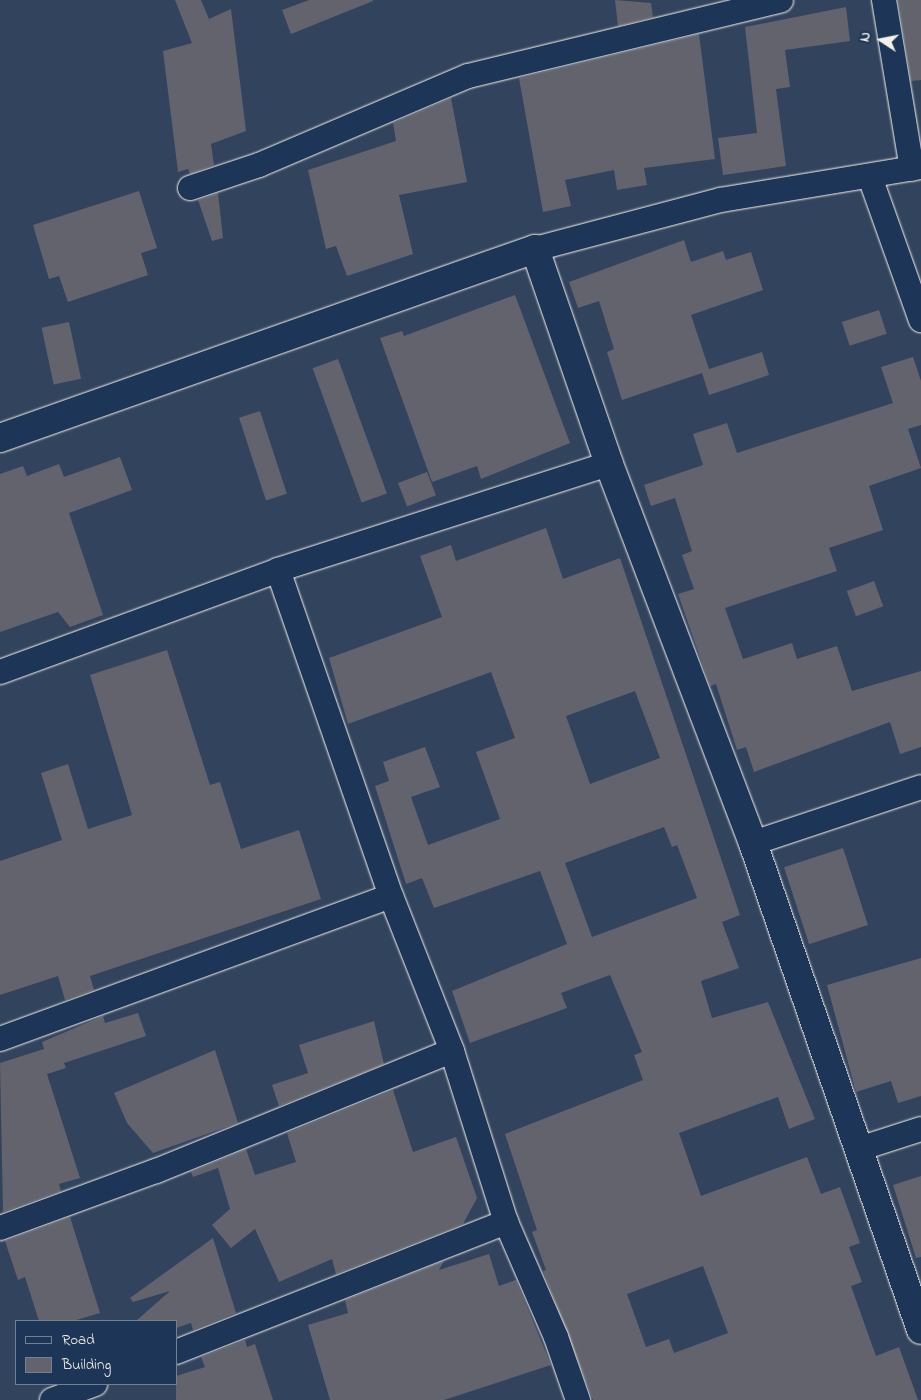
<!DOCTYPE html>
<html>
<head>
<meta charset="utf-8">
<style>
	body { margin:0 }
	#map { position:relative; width:921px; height:1400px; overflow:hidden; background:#32435e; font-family:"Indie Flower",sans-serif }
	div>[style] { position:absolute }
	.building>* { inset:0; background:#63636d; transform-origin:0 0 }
	.roads { filter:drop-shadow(0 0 1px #f4f1e8) drop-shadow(0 0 1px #f4f1e8) }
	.street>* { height:24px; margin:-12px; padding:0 12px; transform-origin:12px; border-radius:12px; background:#1d3557 }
	.secondary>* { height:28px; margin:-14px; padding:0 14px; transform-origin:14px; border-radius:14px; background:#1d3557 }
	span { translate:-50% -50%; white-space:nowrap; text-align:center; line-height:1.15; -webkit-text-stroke:5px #1d3557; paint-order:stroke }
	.legend { position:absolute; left:15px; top:1320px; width:162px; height:65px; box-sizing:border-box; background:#1d3557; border:1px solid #738091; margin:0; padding:6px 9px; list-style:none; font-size:15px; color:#f4f1e8 }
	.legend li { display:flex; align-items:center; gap:10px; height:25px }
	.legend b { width:25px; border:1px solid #738091 }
	.north { position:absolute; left:856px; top:15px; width:50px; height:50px; -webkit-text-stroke:4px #1d3557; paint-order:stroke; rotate:281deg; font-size:14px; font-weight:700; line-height:20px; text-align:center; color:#f4f1e8 }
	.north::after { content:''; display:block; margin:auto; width:18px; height:22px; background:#f4f1e8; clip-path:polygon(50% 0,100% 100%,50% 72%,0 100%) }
</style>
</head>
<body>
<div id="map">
	<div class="building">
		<i style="clip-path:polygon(175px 0,201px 0,209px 19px,231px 9px,246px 131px,211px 144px,214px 165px,190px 174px,188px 169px,178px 172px,163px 51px,192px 43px)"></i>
		<i style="clip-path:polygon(309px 0,373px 0,373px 1px,291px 34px,282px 10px)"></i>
		<i style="clip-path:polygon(615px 0,651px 3px,653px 17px,618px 26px)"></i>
		<i style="clip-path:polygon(898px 0,921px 0,921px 80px,911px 81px)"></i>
		<i style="clip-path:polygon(846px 7px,850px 41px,785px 50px,790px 87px,776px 89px,786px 166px,723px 175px,718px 138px,757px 133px,745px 27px)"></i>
		<i style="clip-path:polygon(699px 34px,715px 159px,644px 168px,647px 185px,617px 190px,614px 170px,565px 180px,571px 206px,543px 212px,519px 78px)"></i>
		<i style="clip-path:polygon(451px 98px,467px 182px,399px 195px,413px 254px,347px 276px,336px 246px,326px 249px,308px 170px,396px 141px,393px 123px)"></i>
		<i style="clip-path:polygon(139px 191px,157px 248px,141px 253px,148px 275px,68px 302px,59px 276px,49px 279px,33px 225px)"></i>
		<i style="clip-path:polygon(218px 193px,223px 238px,212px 241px,198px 200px)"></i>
		<i style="clip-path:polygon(684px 240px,691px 262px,723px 251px,726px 260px,751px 252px,763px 290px,691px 315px,709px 369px,762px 352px,769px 375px,709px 395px,702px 373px,622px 400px,607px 352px,614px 349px,599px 301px,578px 308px,569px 282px)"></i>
		<i style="clip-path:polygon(515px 295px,570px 443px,481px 479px,477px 466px,432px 482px,380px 338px,402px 331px,404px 336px)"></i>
		<i style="left:879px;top:310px;width:25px;height:39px;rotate:72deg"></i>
		<i style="left:69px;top:322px;width:58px;height:28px;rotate:78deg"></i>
		<i style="clip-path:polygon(913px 357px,921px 381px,921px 425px,908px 429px,921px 468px,869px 486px,883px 530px,829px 548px,837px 571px,725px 608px,743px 659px,792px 643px,797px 659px,837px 646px,852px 691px,921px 671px,921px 747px,900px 754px,890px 722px,754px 772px,746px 747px,737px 750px,716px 684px,710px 686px,678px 594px,694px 589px,682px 555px,692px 551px,675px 498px,651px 506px,644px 485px,703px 465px,693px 434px,727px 423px,737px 453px,893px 403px,881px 367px)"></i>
		<i style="left:338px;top:359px;width:143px;height:27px;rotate:70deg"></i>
		<i style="left:260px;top:411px;width:87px;height:22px;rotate:72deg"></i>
		<i style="clip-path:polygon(120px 457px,132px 490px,69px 513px,103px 615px,70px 627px,58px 612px,0 632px,0 474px,23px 466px,27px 476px,59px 464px,64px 477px)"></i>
		<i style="left:427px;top:472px;width:25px;height:31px;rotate:69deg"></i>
		<i style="clip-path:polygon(evenodd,546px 528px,563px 579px,620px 558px,740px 915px,722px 922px,739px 968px,701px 981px,712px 1018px,768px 1002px,815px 1119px,789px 1129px,778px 1097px,679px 1133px,701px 1196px,807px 1157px,821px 1194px,840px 1187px,860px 1243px,849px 1247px,862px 1282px,851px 1286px,876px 1356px,899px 1347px,918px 1400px,593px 1400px,543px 1271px,546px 1270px,532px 1232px,537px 1230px,505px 1134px,643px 1080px,634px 1055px,642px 1052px,610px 975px,561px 993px,567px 1008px,470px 1043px,452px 991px,567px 944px,540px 871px,434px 908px,422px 878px,406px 884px,375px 786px,389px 781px,383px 762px,425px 747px,440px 787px,411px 797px,428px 845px,500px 819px,476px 752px,515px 738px,491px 672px,348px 724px,329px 658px,442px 617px,420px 556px,451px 545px,456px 561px,546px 528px,635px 691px,660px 758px,590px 784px,566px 716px,635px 691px,546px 528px,664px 827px,672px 847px,677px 845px,697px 898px,592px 937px,565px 863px,664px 827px,546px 528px,703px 1266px,728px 1333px,674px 1353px,669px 1339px,646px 1347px,627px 1294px,703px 1266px)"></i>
		<i style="left:874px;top:581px;width:27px;height:29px;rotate:70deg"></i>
		<i style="clip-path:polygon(167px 650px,210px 785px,220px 782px,241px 849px,299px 830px,321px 899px,90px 976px,94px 990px,65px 1000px,58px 976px,0 995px,0 861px,62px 840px,41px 773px,68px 764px,88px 829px,132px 815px,90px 675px)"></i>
		<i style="left:843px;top:848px;width:81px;height:62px;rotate:72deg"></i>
		<i style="clip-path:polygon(921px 958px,921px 1096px,898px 1103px,891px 1081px,856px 1092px,827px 985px)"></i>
		<i style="clip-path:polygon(138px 1013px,146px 1036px,64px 1063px,66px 1068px,47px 1074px,80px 1178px,59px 1184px,61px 1191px,3px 1212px,0 1063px,44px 1049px,42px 1042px,103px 1016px,105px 1023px)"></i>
		<i style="clip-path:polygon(374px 1021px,384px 1064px,279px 1106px,272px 1085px,308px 1073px,299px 1045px)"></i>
		<i style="clip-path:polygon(215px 1050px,238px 1123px,153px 1153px,127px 1123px,114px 1093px)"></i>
		<i style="clip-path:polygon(393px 1090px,413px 1152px,456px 1137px,477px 1198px,463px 1224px,336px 1274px,332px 1259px,279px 1282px,255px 1229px,231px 1248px,212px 1225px,230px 1209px,218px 1168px,193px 1177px,191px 1172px,246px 1149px,255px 1175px,296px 1162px,287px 1133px)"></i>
		<i style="clip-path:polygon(921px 1176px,921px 1257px,916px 1258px,893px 1185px)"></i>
		<i style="clip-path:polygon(70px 1217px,100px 1313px,73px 1321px,39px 1321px,25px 1277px,18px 1280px,5px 1241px)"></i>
		<i style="clip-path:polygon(213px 1238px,236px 1313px,193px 1330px,191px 1323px,176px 1328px,176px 1321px,136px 1321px,170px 1291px,133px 1302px,130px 1298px)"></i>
		<i style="clip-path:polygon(489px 1254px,499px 1286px,516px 1280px,551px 1365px,444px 1400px,330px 1400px,308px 1325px,348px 1313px,345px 1300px,444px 1261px,439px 1270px)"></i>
		<i style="clip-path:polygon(245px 1340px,247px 1347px,255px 1344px,273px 1400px,176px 1400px,176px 1376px,205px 1367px,201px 1357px)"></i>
	</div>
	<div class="roads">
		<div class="street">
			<i style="left:884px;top:0;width:171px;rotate:80.6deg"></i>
			<i style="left:870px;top:177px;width:152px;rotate:70.4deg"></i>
			<i style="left:190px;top:188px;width:73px;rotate:-18.4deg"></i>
			<i style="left:259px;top:165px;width:227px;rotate:-23.1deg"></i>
			<i style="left:468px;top:76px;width:322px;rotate:-13.6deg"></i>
			<i style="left:535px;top:249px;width:192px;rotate:-14.8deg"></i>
			<i style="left:721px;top:200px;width:203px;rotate:-9.4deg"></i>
			<i style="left:278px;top:570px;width:345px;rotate:70.9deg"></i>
			<i style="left:391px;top:896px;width:167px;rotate:68.5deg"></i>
			<i style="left:452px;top:1051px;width:179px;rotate:72.5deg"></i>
			<i style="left:506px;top:1222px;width:125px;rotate:66.5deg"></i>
			<i style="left:556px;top:1337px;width:67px;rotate:70.8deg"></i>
			<i style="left:0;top:672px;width:296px;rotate:-20.1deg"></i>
			<i style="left:278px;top:570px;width:348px;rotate:-17.8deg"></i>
			<i style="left:753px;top:843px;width:177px;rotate:-18.4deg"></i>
			<i style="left:0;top:1039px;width:416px;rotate:-20.1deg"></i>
			<i style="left:859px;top:1149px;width:65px;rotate:-17.9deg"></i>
			<i style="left:0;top:1228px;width:166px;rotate:-20.1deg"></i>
			<i style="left:156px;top:1171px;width:319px;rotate:-22.1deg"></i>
			<i style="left:176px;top:1352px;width:355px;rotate:-21.5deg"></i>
			<i style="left:52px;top:1400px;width:46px;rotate:-20.4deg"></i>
		</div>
		<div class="secondary">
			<i style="left:0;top:438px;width:567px;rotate:-19.46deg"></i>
			<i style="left:535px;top:249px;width:227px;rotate:71deg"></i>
			<i style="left:609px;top:464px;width:405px;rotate:69.2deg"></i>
			<i style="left:753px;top:843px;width:515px;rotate:70.97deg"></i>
		</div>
	</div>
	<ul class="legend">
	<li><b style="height:6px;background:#1d3557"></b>Road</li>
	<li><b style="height:14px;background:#63636d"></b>Building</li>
	</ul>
	<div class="north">N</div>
</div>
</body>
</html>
